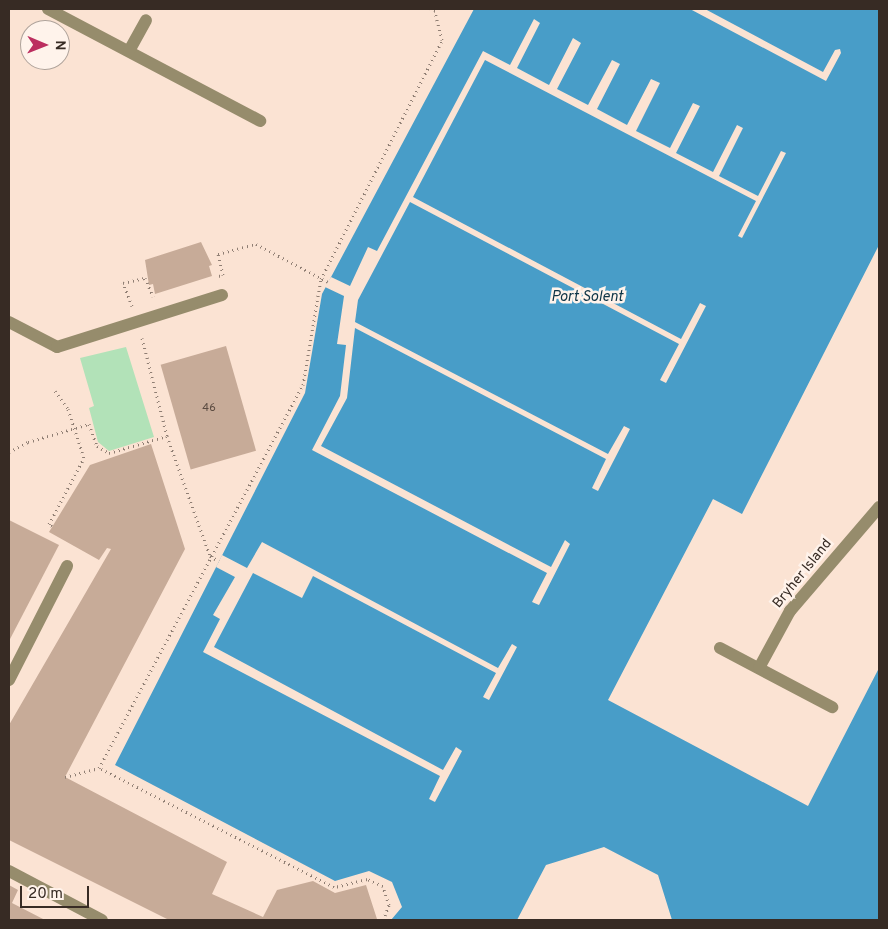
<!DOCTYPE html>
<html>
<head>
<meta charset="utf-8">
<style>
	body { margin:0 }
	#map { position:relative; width:888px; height:929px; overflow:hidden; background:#fbe3d3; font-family:Overpass,sans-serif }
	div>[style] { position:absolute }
	.green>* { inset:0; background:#b2e2b8 }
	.water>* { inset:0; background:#489dc8 }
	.pier>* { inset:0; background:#fbe3d3 }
	.building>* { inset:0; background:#c7ab98; transform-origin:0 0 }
	.path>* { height:3px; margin-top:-1.5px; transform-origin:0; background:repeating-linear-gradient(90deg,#8f7e73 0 1px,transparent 0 5px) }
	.minor>* { height:12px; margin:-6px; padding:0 6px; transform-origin:6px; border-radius:6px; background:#968c6c }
	.path-bridge>* { height:3px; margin-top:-1.5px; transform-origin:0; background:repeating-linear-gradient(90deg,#8f7e73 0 1px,transparent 0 5px) }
	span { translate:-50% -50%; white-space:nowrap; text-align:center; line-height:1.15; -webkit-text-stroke:5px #fff3eb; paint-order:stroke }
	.number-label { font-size:11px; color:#5b4b41 }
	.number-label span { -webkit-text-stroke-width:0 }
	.street-label { font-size:14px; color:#372b24 }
	.water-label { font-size:15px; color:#0e3446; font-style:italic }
	.frame { position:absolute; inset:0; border:10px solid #372b24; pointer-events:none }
	.north { position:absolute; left:20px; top:20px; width:50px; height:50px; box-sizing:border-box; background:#fff3eb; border:1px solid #afa39b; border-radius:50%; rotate:91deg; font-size:14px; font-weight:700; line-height:20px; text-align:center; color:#372b24 }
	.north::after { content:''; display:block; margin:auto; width:18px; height:22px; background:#bc2e5f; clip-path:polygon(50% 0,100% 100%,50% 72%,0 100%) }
	.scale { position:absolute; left:20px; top:886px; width:69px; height:22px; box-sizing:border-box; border:2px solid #372b24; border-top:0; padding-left:6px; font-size:15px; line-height:18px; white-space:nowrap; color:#372b24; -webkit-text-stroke:4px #fff3eb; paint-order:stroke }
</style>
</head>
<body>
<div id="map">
	<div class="green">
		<i style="clip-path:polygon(126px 347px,154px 437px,109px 451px,98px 442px,89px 408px,94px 406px,80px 358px)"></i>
	</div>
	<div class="water">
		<i style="clip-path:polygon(474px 9px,879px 9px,879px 245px,742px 514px,713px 499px,608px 700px,808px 806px,879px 668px,879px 919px,672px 920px,658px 875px,604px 847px,546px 865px,517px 920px,391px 920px,402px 907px,392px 882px,369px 871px,335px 881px,115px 765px,305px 393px,322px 294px)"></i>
	</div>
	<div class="pier">
		<i style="clip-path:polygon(690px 9px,705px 9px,823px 72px,835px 50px,840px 49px,841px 53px,826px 81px)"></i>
		<i style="clip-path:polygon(534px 19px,540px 23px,517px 68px,549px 85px,573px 38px,581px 43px,557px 89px,588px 105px,612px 60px,620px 64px,597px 109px,627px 125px,651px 79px,660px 83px,636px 131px,670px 148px,693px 103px,700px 106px,676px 153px,713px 172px,737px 125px,743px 128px,719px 176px,758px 196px,781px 151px,786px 153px,742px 238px,738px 236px,756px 201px,485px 60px,413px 197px,681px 339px,700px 303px,706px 306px,666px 383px,660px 380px,679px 344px,410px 202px,358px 300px,355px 322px,608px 454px,624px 426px,630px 429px,598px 491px,592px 488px,606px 459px,355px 328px,347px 398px,321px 446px,551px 567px,565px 540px,570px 544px,539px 605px,532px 602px,547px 573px,312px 450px,340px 396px,346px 345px,337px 344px,344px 296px,325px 287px,331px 277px,350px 286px,368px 247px,377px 251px,483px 51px,510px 65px)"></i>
		<i style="clip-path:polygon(262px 542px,498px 668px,512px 644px,517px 647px,489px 700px,483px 697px,496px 673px,313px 576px,302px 598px,253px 573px,214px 647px,443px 770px,456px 747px,462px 751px,435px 802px,429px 799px,440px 776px,203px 652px,220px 619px,213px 615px,235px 577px,216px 567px,222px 555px,247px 568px)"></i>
	</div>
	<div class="building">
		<i style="clip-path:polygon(201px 242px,212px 265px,209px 266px,212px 276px,155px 294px,153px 284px,149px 285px,145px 260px)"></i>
		<i style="left:226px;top:346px;width:109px;height:68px;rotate:74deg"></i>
		<i style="clip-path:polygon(151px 444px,185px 549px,65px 777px,227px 862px,212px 894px,263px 917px,277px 890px,313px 881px,335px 893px,366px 885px,377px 919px,169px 920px,9px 840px,9px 725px,111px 549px,107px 548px,99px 560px,49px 532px,90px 465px)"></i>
		<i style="clip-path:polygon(9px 520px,59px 545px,9px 641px)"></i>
		<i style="clip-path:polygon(9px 885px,18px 890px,12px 903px,45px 920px,9px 920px)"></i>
	</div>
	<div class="path">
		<i style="left:219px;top:276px;width:4px;rotate:-14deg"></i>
		<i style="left:223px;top:275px;width:22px;rotate:-103deg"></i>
		<i style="left:218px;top:254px;width:39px;rotate:-15deg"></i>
		<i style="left:256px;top:244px;width:81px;rotate:27.8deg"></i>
		<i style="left:132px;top:306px;width:25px;rotate:-111deg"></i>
		<i style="left:123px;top:283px;width:23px;rotate:-13deg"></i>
		<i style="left:145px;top:278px;width:20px;rotate:66deg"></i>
		<i style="left:142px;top:338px;width:101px;rotate:75.7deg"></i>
		<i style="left:167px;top:436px;width:127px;rotate:70.3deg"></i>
		<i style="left:210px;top:556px;width:10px;rotate:29deg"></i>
		<i style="left:55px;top:391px;width:22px;rotate:54deg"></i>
		<i style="left:9px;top:452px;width:21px;rotate:-28deg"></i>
		<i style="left:28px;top:442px;width:64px;rotate:-16.4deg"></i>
		<i style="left:89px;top:424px;width:23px;rotate:70deg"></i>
		<i style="left:97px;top:446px;width:14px;rotate:30deg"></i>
		<i style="left:109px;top:453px;width:60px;rotate:-16.3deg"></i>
		<i style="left:52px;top:526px;width:4px;rotate:-146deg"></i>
		<i style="left:49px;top:524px;width:75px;rotate:-62.1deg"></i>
		<i style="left:65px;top:777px;width:35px;rotate:-15deg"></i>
		<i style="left:383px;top:920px;width:16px;rotate:-68deg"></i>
		<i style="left:389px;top:905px;width:20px;rotate:-108deg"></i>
		<i style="left:383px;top:886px;width:17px;rotate:-156deg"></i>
		<i style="left:367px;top:879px;width:34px;rotate:166deg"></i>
		<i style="left:334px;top:887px;width:263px;rotate:-153.1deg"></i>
		<i style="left:99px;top:768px;width:434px;rotate:-62deg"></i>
		<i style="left:303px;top:385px;width:108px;rotate:-80.4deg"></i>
		<i style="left:321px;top:279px;width:268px;rotate:-63.1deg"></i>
		<i style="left:442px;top:40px;width:30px;rotate:-104deg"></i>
		<i style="left:435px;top:11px;width:5px;rotate:-158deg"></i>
	</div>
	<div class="minor">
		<i style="left:48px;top:9px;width:240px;rotate:27.8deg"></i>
		<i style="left:129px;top:51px;width:35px;rotate:-61deg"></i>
		<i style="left:9px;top:322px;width:54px;rotate:27.5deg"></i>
		<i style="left:57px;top:347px;width:173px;rotate:-17.5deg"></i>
		<i style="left:720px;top:648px;width:127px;rotate:27.8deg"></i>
		<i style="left:759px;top:668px;width:65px;rotate:-61.5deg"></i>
		<i style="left:790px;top:611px;width:137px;rotate:-49.4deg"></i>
		<i style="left:9px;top:680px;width:128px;rotate:-63deg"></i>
		<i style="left:9px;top:871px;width:105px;rotate:27.8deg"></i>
	</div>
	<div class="path-bridge">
		<i style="left:68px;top:409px;width:52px;rotate:71.9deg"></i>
	</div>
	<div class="number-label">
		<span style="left:209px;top:408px">46</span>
	</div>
	<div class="street-label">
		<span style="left:803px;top:574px;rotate:-51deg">Bryher Island</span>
	</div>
	<div class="water-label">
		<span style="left:587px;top:298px">Port Solent</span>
	</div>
	<div class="frame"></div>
	<div class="north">N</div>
	<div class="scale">20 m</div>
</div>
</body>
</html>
